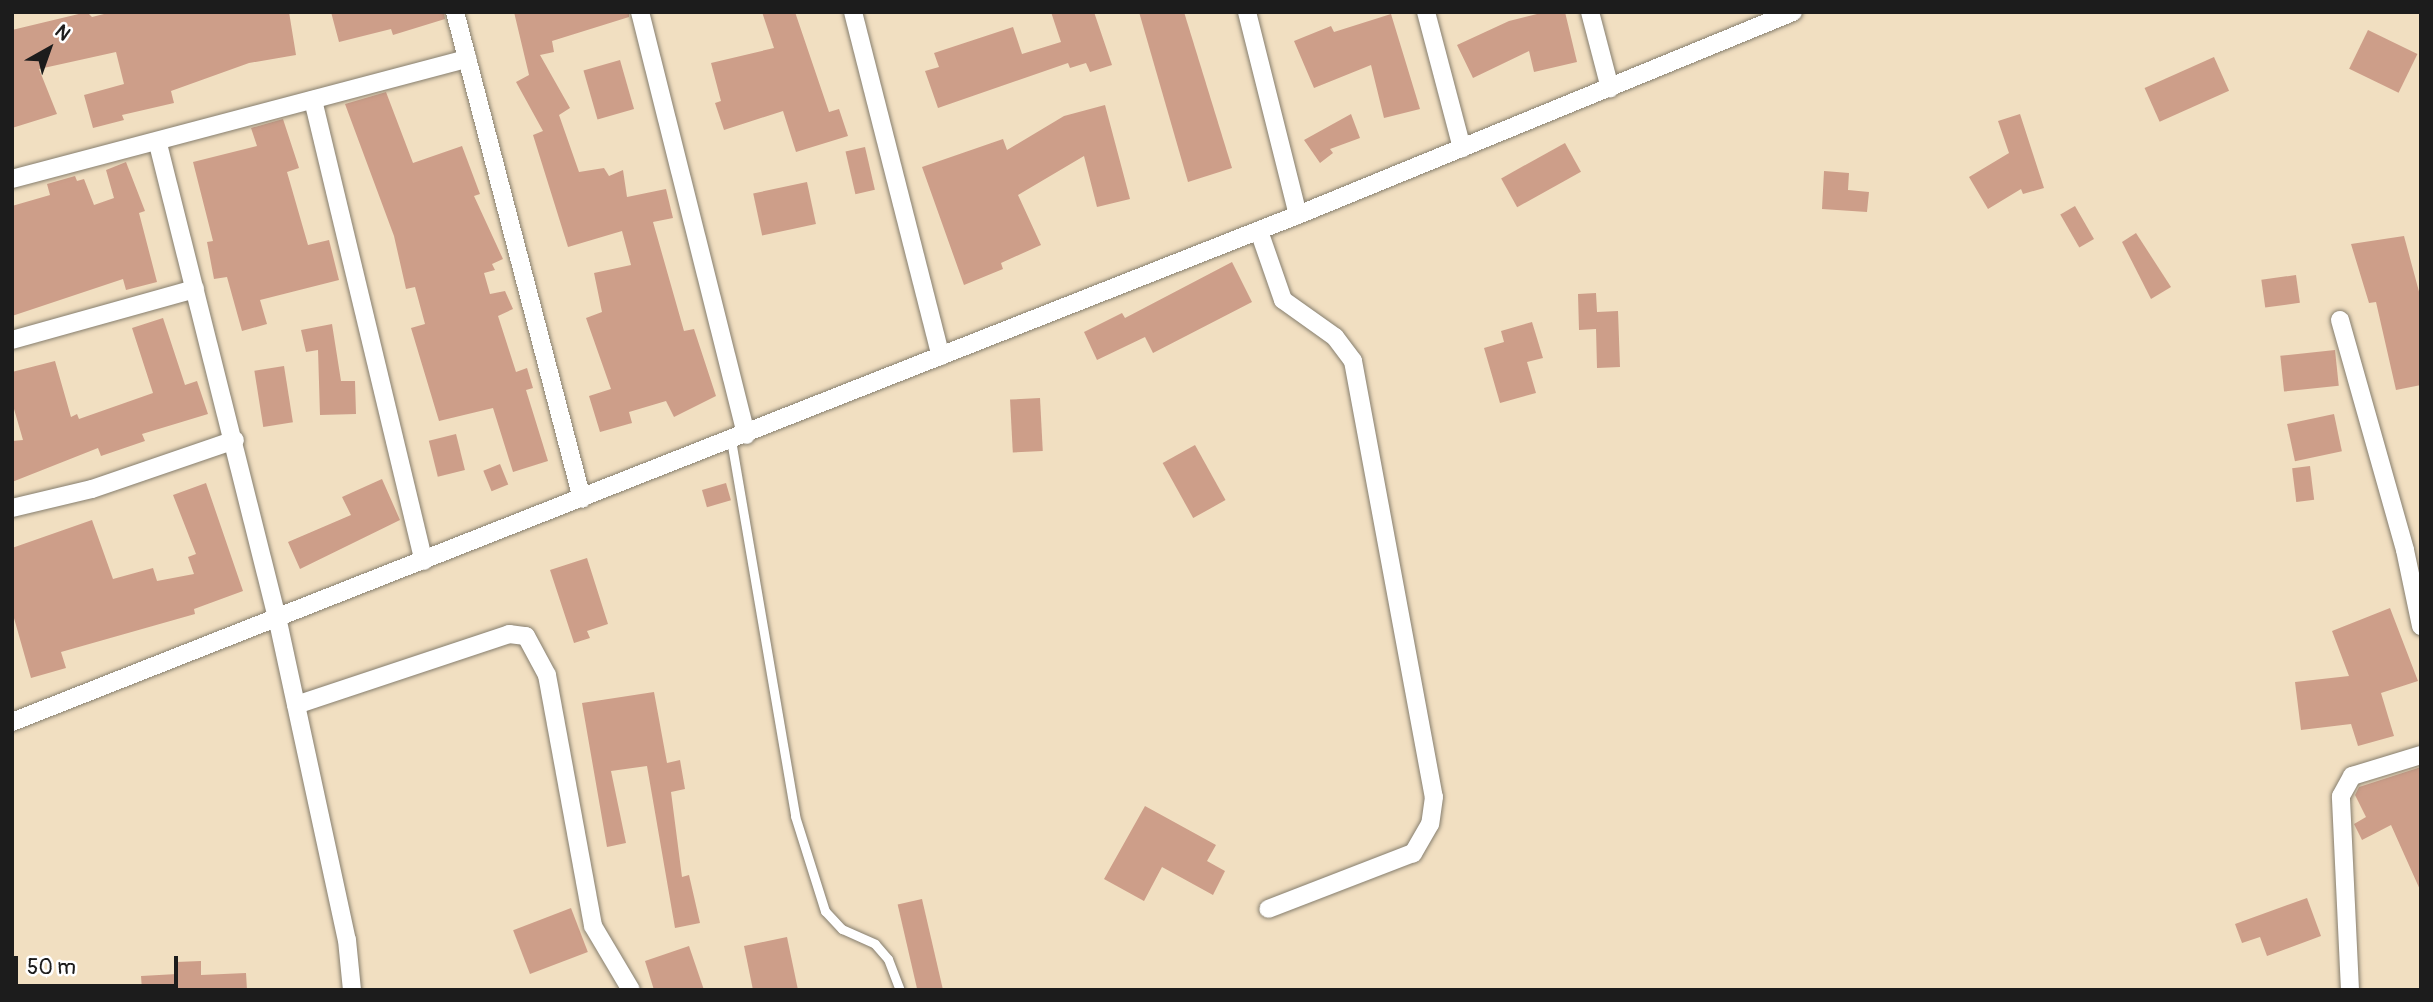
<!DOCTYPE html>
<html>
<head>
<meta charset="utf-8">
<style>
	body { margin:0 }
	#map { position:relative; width:2433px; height:1002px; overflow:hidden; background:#f1dfc1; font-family:Pangolin,sans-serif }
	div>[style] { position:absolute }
	.building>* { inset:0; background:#cd9e89; transform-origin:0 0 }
	.roads { filter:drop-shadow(0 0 2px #867e6e) drop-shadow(0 0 2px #867e6e) }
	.service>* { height:9px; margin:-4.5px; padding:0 4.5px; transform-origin:4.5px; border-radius:4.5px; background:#fff }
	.minor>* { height:18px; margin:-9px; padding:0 9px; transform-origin:9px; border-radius:9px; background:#fff }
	span { translate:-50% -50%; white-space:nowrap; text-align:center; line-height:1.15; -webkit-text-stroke:6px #fff; paint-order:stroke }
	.frame { position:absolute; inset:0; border:14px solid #1c1c1c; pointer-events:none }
	.north { position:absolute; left:14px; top:14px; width:70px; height:70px; -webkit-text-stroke:5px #fff; paint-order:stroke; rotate:40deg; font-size:19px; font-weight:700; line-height:28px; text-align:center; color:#1c1c1c }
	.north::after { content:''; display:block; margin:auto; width:24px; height:32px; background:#1c1c1c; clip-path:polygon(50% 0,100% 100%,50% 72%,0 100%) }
	.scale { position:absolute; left:14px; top:956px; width:164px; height:32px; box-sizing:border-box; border:4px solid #1c1c1c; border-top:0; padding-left:9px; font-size:21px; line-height:24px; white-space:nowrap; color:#1c1c1c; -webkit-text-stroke:5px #fff; paint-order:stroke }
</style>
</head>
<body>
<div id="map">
	<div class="building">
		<i style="clip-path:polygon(87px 12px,92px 17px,112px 12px,289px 12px,296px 55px,249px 63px,171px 91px,174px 103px,122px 115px,124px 120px,93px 128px,84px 95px,124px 84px,116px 52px,39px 69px,57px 114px,12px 128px,12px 30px)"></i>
		<i style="clip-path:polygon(331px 12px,444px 12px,445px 19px,393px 35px,391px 29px,339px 42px)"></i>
		<i style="clip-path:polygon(514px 12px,629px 12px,629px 17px,552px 41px,554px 52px,540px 55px,570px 108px,559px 115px,579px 172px,604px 168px,609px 176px,623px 170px,627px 197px,666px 189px,673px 218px,653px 222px,684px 331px,694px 329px,716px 396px,674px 417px,666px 401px,629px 412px,632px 423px,600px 432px,589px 396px,611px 389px,586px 318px,602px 312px,594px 273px,631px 265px,622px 231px,568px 247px,533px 135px,543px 131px,516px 82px,529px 75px)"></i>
		<i style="clip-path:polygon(762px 12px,795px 12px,829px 112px,839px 109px,848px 136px,796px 152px,783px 111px,724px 130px,715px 103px,721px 101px,711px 63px,774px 48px)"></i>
		<i style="clip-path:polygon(1051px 12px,1094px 12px,1112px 65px,1090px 72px,1086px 63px,1070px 68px,1068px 63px,938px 108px,925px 71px,939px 67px,934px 53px,1013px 27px,1022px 54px,1061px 42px)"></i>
		<i style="clip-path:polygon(1139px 12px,1184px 12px,1232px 168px,1188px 182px)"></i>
		<i style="clip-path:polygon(1545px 12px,1565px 12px,1577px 62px,1534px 72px,1529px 51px,1473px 78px,1457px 45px,1509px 21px)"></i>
		<i style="clip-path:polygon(1391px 14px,1420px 109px,1384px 118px,1371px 65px,1314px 88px,1294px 41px,1331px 26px,1334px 32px)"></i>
		<i style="left:2368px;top:30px;width:55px;height:43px;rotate:26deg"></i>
		<i style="left:2214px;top:57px;width:37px;height:76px;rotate:66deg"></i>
		<i style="left:620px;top:60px;width:51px;height:38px;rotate:74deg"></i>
		<i style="clip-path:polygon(386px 92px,413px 163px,462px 146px,480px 194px,474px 196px,503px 259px,492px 264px,495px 270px,484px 273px,490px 294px,505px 291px,513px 309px,498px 316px,516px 372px,527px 368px,533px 388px,526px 390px,548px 461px,513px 472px,493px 408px,439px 421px,411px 328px,425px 324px,415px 287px,406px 289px,394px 236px,345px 104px)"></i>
		<i style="clip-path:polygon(1105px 105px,1130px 199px,1097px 207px,1084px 156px,1018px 195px,1041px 245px,1001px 263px,1003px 269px,964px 285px,922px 167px,1003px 139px,1007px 150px,1064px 116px)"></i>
		<i style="clip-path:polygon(1351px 114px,1360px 138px,1330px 149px,1333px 153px,1320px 163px,1304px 140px)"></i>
		<i style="clip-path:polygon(2020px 114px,2044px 188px,2023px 194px,2021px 189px,1988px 209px,1969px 177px,2009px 153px,1998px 121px)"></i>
		<i style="clip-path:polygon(283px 119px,299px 168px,287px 172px,308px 245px,329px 240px,339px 280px,260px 300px,267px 324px,242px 331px,227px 277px,214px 279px,207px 242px,213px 241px,193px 162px,257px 146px,251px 128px)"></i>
		<i style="left:1565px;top:143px;width:33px;height:73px;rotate:61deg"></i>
		<i style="left:865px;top:147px;width:44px;height:20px;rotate:77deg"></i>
		<i style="clip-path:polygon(126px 162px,145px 211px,139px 213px,157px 282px,126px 290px,123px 279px,12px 316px,12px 206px,50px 195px,47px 184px,75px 176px,77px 181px,84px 179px,94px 205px,114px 198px,106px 170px)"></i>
		<i style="clip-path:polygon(1824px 171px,1849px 173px,1848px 190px,1869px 192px,1867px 212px,1822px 209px)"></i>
		<i style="left:807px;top:182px;width:43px;height:55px;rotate:78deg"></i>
		<i style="left:2075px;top:206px;width:38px;height:17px;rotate:60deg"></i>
		<i style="clip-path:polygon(2136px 233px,2171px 287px,2151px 299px,2122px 242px)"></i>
		<i style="clip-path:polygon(2404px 236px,2421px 299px,2421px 385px,2396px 390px,2376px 302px,2369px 303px,2351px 244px)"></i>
		<i style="clip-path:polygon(1232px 262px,1252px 302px,1153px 353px,1145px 337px,1097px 360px,1084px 332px,1122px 313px,1125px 318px)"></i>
		<i style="left:2296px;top:275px;width:28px;height:35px;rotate:82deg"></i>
		<i style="clip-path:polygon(1596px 293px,1597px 312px,1618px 311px,1620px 367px,1597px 368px,1596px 329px,1579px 330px,1578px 294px)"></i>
		<i style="clip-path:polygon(163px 318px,185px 385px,197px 381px,208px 414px,142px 434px,145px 441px,101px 456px,98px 448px,12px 482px,12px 441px,23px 440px,12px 402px,12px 372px,55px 361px,71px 417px,77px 414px,79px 419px,153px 393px,132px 328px)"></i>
		<i style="clip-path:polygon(1532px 322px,1543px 358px,1527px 362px,1536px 393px,1500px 403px,1484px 348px,1504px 342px,1501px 331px)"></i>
		<i style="clip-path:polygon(332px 324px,341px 381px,355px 381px,356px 414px,320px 415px,318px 350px,306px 352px,301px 330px)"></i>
		<i style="left:2335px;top:350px;width:36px;height:55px;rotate:84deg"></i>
		<i style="left:284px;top:366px;width:57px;height:30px;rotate:81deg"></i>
		<i style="left:1040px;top:398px;width:53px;height:30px;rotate:87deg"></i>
		<i style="left:2334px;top:414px;width:38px;height:48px;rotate:78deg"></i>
		<i style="left:456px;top:434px;width:37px;height:28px;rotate:76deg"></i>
		<i style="left:1195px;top:445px;width:63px;height:37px;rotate:61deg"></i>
		<i style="left:500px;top:464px;width:22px;height:18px;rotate:68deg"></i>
		<i style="left:2310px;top:466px;width:34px;height:18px;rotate:83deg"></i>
		<i style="clip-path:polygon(382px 479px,400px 520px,300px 569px,288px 542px,351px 515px,342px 497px)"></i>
		<i style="clip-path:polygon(206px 483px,243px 591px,194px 609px,195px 614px,61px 652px,66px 668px,31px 678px,12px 611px,12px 548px,92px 520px,113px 579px,153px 568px,157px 581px,194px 574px,188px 557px,196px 554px,173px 495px)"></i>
		<i style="left:726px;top:483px;width:18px;height:25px;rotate:74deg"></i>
		<i style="clip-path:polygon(587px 558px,608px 624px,587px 631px,590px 638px,574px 643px,550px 570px)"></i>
		<i style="clip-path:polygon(2390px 608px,2418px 681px,2381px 693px,2394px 736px,2358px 746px,2351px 724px,2301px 730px,2295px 682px,2349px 676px,2332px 631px)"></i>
		<i style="clip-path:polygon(654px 692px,667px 763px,680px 760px,685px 789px,671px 792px,682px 877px,689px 875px,700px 923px,675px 928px,647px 766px,611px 771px,626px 843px,607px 847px,582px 703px)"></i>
		<i style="clip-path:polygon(2421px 767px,2421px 892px,2391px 825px,2362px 840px,2354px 824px,2366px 817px,2355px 795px,2359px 787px)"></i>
		<i style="clip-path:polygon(1145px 806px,1216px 845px,1207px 861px,1225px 871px,1213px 895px,1162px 867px,1144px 901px,1104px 879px)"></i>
		<i style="clip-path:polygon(2307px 898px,2321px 936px,2267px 956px,2260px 937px,2242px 943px,2235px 924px)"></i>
		<i style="left:922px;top:899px;width:93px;height:25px;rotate:77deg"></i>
		<i style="left:571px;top:908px;width:47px;height:62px;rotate:69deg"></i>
		<i style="clip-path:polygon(787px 937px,798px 990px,753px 990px,744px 946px)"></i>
		<i style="clip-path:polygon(689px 946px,704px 990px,654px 990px,645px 961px)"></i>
		<i style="clip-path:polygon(201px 961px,201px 975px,246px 973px,247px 990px,142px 990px,141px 976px,177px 974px,176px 962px)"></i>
	</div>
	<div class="roads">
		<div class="service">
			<i style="left:731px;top:440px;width:381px;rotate:80.3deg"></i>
			<i style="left:795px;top:816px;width:100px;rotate:72.5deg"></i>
			<i style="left:825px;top:911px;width:25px;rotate:47deg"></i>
			<i style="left:842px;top:929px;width:36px;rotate:24deg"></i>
			<i style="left:875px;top:944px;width:20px;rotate:49deg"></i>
			<i style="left:888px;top:959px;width:33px;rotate:69deg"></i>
		</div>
		<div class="minor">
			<i style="left:455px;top:12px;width:503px;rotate:75.38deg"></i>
			<i style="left:640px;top:12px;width:436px;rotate:75.9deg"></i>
			<i style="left:853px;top:12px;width:355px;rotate:75.7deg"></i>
			<i style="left:1247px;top:12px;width:209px;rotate:75.9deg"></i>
			<i style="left:1426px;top:12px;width:141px;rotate:75.2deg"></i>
			<i style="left:1590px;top:12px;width:79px;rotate:75.3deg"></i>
			<i style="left:313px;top:100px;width:474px;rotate:76.5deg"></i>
			<i style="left:158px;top:144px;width:488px;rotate:75.9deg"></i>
			<i style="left:277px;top:617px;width:330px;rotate:77.8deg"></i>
			<i style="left:347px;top:940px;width:50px;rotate:84.3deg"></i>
			<i style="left:12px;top:179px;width:471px;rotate:-14.8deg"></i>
			<i style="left:1259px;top:231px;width:73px;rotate:70.8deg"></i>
			<i style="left:1283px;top:300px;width:64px;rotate:35.4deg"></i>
			<i style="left:1335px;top:337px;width:30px;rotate:53deg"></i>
			<i style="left:1353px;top:361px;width:443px;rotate:79.5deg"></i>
			<i style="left:1434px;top:797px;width:27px;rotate:98deg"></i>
			<i style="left:1430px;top:824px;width:34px;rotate:120deg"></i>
			<i style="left:1413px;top:853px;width:155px;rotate:158.9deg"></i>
			<i style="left:2340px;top:320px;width:239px;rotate:74.2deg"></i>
			<i style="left:2405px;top:550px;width:78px;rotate:78.1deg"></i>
			<i style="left:12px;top:340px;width:190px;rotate:-15.6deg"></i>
			<i style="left:12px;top:508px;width:82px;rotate:-13.4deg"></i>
			<i style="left:92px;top:489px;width:151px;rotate:-18.9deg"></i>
			<i style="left:296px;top:705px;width:225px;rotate:-18.4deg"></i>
			<i style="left:509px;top:634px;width:17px;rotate:7deg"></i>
			<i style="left:526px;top:636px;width:44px;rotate:61.7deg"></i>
			<i style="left:547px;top:675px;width:255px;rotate:79.6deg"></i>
			<i style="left:593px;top:926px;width:74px;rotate:59.3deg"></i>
			<i style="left:12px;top:722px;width:1382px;rotate:-21.52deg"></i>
			<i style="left:1298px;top:215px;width:535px;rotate:-22.3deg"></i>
			<i style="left:2350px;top:990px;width:194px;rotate:-92.7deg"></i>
			<i style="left:2341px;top:796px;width:23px;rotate:-61deg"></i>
			<i style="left:2352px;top:776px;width:72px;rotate:-16.9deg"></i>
		</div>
	</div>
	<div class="frame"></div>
	<div class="north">N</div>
	<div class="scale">50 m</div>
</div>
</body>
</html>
